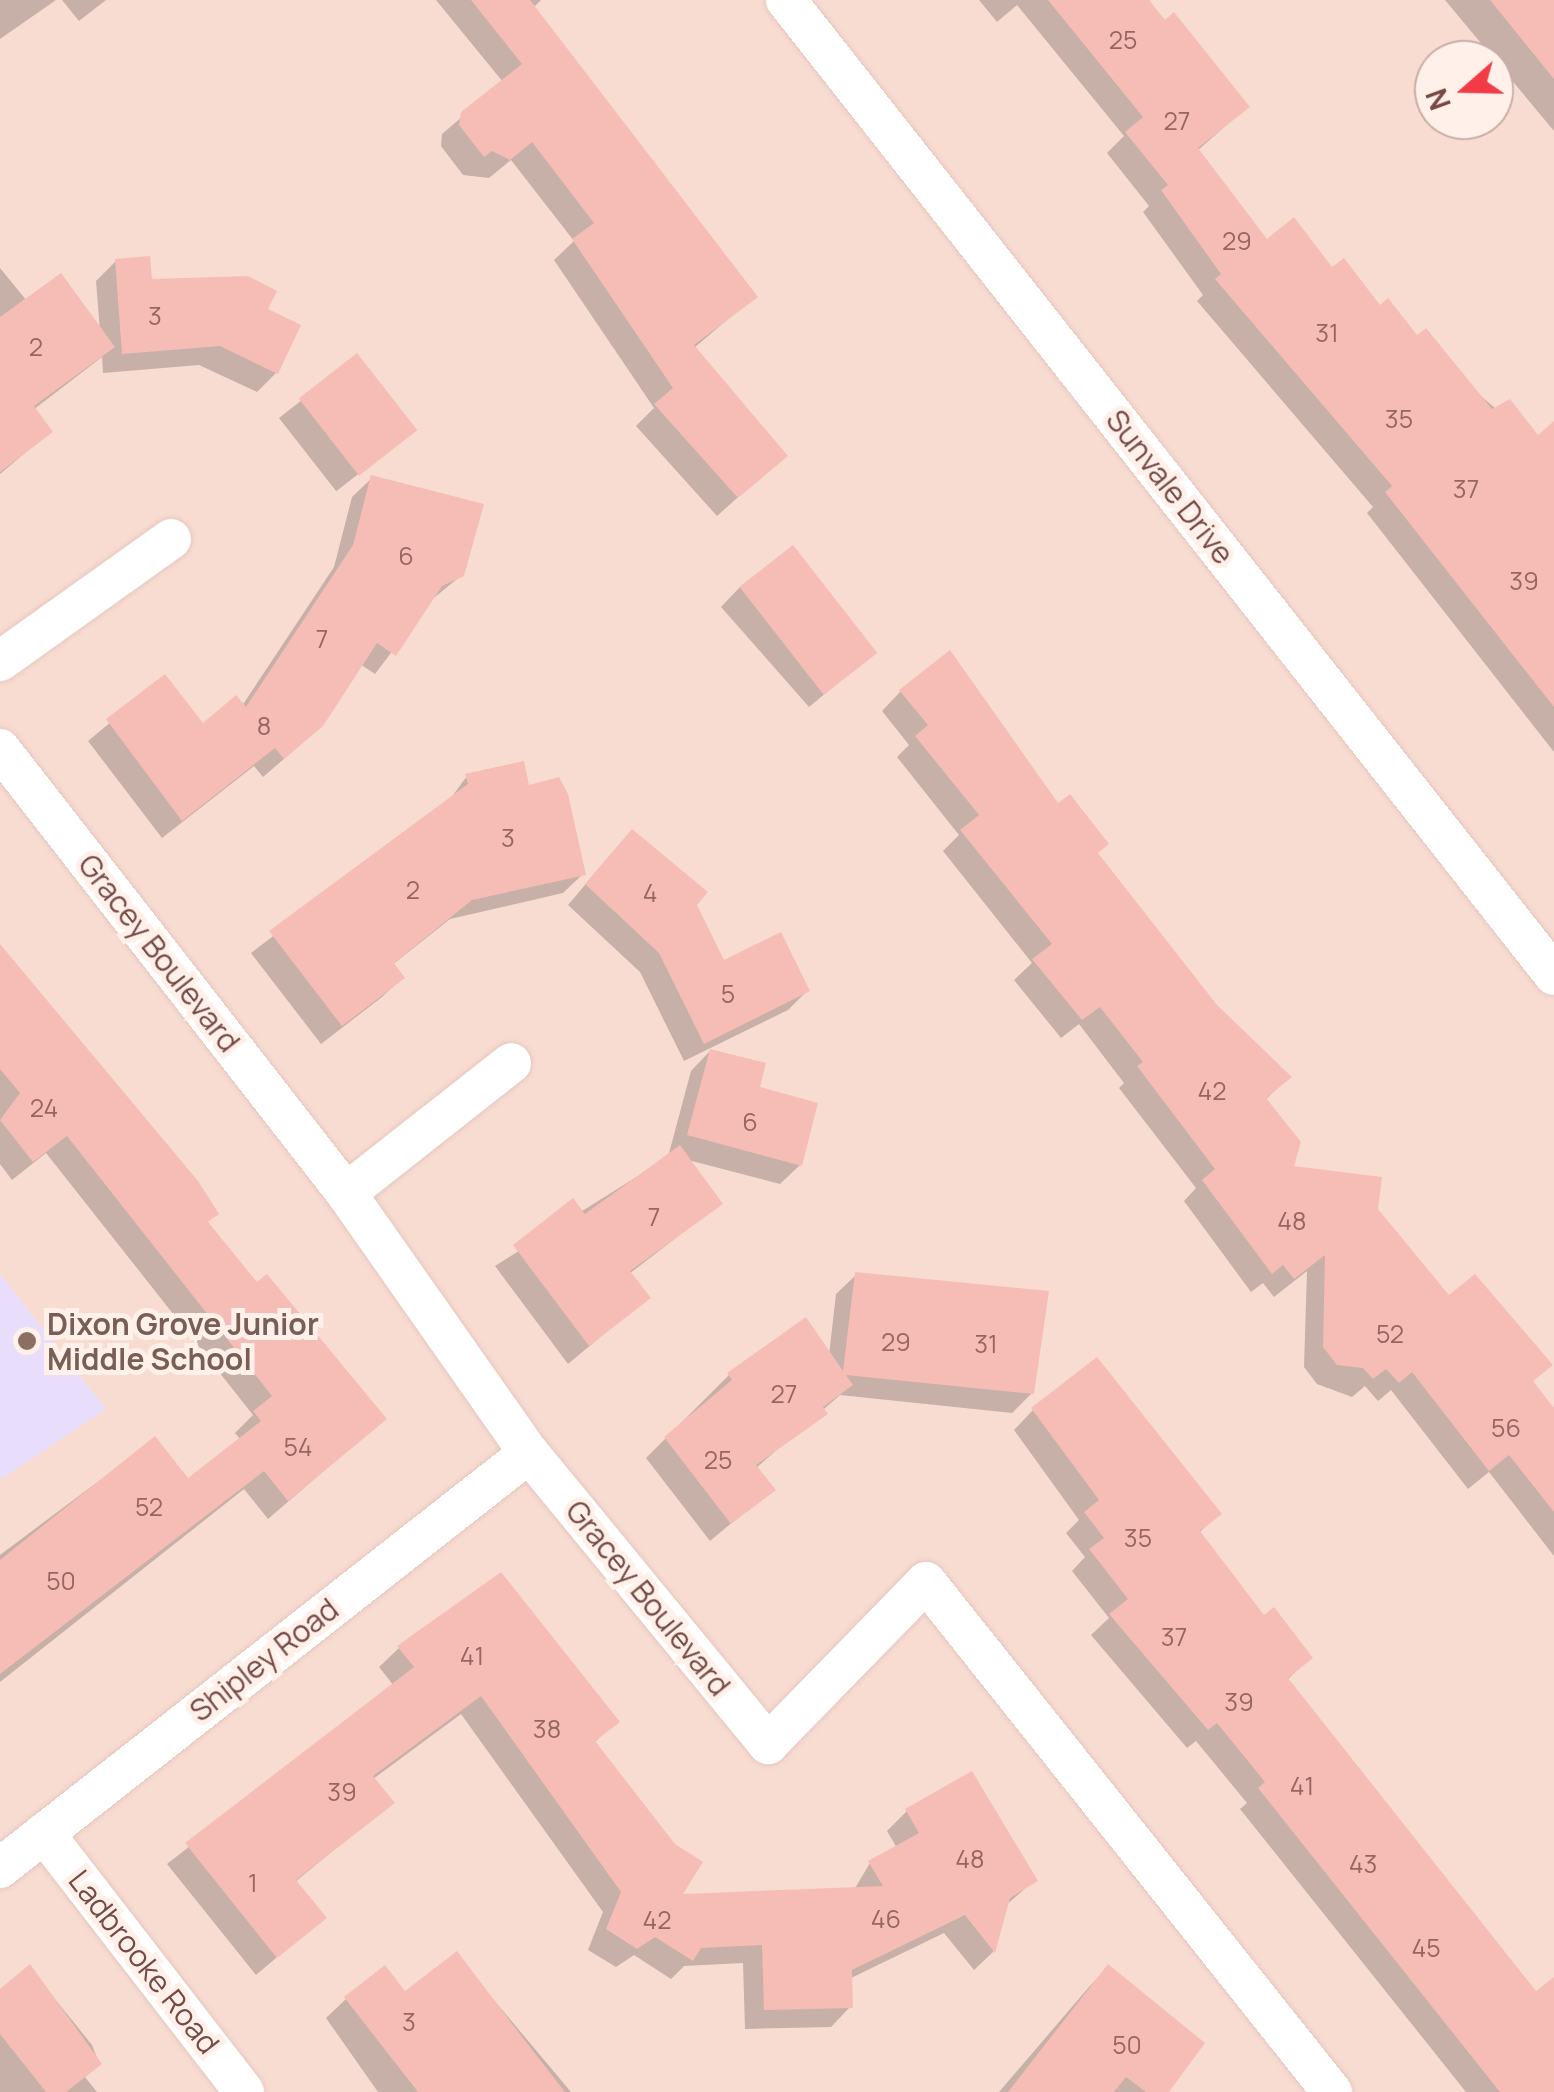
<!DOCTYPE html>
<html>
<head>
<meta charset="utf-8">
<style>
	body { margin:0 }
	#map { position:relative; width:1554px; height:2092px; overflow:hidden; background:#feeae0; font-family:Manrope,sans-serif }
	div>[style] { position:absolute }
	.residential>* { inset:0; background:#f8dcd1 }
	.education>* { inset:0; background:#e8ddfa }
	.shadow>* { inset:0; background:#0003; transform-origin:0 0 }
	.building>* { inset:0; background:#f6bdb6; transform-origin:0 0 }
	.roads { filter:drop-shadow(0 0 2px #e5c6be) drop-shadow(0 0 2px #e5c6be) }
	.minor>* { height:40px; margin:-20px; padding:0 20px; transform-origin:20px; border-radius:20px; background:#fff }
	.dots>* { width:28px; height:28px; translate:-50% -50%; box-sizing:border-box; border:5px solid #fff0e9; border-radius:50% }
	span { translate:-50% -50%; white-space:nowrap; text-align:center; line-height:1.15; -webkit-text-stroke:10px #fff0e9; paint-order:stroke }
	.number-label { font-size:25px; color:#976661 }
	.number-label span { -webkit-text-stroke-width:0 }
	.street-label { font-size:30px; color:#774945 }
	.education-label { font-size:30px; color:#785e54; font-weight:700 }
	.left { translate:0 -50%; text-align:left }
	.north { position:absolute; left:1414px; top:40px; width:100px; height:100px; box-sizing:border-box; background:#fff0e9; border:2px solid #c9ada7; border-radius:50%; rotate:250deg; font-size:28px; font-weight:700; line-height:40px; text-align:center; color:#774945 }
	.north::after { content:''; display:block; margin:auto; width:35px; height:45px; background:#f33a45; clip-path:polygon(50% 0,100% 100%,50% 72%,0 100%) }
</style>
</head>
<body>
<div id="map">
	<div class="residential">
		<i style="clip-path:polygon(evenodd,0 0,1554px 0,1554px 2092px,0 2092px,0 1478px,106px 1409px,0 1274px,0 0,1434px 60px,1494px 60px,1494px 120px,1434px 120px,1434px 60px)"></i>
	</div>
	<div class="education">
		<i style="clip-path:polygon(0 1274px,106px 1409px,0 1480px)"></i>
	</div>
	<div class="shadow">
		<i style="clip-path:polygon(0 0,56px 0,0 39px)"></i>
		<i style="clip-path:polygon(62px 0,106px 0,79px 21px)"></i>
		<i style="clip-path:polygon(436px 0,541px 0,533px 8px,754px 297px,694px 348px,784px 456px,717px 516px,636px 426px,654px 408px,554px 260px,574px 241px,511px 160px,489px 178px,463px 175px,441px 146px,442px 134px,503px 82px)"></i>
		<i style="clip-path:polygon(979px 0,1146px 0,1247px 107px,1197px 151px,1266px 242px,1332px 270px,1554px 458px,1554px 752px,1367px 513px,1373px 507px,1197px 301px,1203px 295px,1143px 212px,1149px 206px,1107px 153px,1124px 136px,1017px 5px,997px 22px)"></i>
		<i style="clip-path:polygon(1445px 0,1554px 0,1554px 131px)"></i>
		<i style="clip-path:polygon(116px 261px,149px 282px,265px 310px,276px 373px,257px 392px,199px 365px,103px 373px,102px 357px,33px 410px,50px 432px,0 474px,0 268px,27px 301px,100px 331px,96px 281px)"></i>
		<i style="left:357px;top:357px;width:93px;height:99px;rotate:52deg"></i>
		<i style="clip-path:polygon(372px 478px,462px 575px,430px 601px,375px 674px,360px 664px,300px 745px,263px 777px,254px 766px,162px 838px,88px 741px,164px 678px,203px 727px,242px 706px,334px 567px,352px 497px)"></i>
		<i style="clip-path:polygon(740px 587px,874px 653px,809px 707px,721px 607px)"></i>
		<i style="clip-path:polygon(901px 691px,1058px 806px,1215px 1006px,1289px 1077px,1265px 1100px,1291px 1168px,1375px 1210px,1448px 1299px,1549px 1365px,1531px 1383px,1554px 1412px,1554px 1556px,1489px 1472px,1468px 1489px,1391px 1390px,1378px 1401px,1365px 1386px,1352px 1397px,1317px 1384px,1304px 1367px,1307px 1271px,1274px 1297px,1263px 1283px,1251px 1292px,1184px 1201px,1196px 1188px,1119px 1088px,1124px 1083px,1079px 1024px,1061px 1038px,1014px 980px,1032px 963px,943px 851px,959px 835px,897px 757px,909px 745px,882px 711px)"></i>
		<i style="clip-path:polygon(467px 776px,527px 788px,583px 874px,563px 893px,450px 919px,392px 965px,402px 978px,382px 997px,321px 1044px,251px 953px,448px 802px)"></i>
		<i style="clip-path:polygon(613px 852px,694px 904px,723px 963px,807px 991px,788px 1010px,684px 1061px,640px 972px,568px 905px)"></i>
		<i style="clip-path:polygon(0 945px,256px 1286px,384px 1419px,268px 1519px,244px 1489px,0 1682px,0 1555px,155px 1439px,188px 1482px,241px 1440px,235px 1433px,253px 1415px,46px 1153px,12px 1180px,0 1164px)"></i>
		<i style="clip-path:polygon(710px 1051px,757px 1089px,800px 1165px,780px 1184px,688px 1160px,720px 1204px,629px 1274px,647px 1298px,568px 1364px,495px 1266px,668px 1157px,691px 1071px)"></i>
		<i style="clip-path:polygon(856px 1275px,1032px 1393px,1012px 1413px,840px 1395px,756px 1468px,772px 1489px,710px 1541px,646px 1458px,729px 1375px,829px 1355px,836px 1294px)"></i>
		<i style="clip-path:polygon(1033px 1410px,1218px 1514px,1199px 1533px,1263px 1618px,1310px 1658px,1287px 1680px,1535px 1995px,1554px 2006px,1554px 2092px,1466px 2092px,1240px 1809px,1247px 1803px,1196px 1741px,1187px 1748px,1091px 1635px,1109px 1618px,1072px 1571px,1085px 1557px,1066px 1533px,1079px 1520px,1014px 1430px)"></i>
		<i style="clip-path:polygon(399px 1648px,616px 1721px,594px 1743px,678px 1897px,854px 1890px,870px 1863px,897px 1848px,887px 1831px,907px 1811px,1035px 1880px,1005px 1906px,993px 1952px,974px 1970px,944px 1933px,849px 1979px,850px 2007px,831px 2027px,745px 2029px,743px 1963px,684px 1966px,671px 1979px,634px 1955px,616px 1967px,588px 1950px,603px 1912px,461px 1714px,373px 1779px,391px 1803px,295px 1882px,323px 1918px,256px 1975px,167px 1864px,394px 1686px,379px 1667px)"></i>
		<i style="clip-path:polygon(456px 1955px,571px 2092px,378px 2092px,326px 2018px,346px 1999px,405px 1995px)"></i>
		<i style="clip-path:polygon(1108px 1967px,1165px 2092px,999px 2092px,1089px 1987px)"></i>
		<i style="clip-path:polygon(30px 1968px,92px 2045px,99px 2063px,85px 2077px,97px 2092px,0 2092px,0 1992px)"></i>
	</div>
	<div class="building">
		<i style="clip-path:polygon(471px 0,530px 0,758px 297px,694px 345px,788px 456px,738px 498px,654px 404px,673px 388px,572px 239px,594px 223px,532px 142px,510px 160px,492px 151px,484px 157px,459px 125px,461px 112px,522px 64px)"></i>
		<i style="clip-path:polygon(1048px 0,1149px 0,1165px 20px,1174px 12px,1250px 107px,1198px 148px,1267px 239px,1294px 217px,1332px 267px,1344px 258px,1380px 305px,1388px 298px,1417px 335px,1426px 328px,1492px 409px,1510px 399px,1538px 435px,1554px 421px,1554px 707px,1385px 492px,1392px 486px,1215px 279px,1221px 274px,1161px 190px,1168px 185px,1125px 132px,1143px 117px)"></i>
		<i style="clip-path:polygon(1490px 0,1554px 0,1554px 79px)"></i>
		<i style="clip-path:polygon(150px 256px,152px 279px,248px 276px,277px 291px,268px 309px,301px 325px,278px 374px,220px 346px,122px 354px,115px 259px)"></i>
		<i style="clip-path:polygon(61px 273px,115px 347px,34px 406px,53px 432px,0 472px,0 317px)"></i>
		<i style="left:357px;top:353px;width:98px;height:74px;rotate:52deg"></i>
		<i style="clip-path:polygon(371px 475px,484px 504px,464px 576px,442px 586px,396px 656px,377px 643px,323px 726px,284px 759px,275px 748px,182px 821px,106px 719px,165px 674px,203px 723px,236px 695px,246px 707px,353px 545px)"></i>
		<i style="left:793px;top:545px;width:137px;height:68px;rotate:52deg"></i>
		<i style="clip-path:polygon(950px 650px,1058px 803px,1070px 794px,1109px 844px,1098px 853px,1217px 1005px,1292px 1077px,1266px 1098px,1301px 1142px,1294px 1166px,1382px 1177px,1378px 1209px,1449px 1295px,1475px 1274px,1553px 1365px,1533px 1381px,1554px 1408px,1554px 1512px,1509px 1455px,1489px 1471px,1412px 1372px,1399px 1383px,1386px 1369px,1373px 1379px,1363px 1368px,1337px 1365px,1323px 1347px,1325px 1255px,1294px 1279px,1283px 1265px,1272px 1274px,1202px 1180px,1215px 1169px,1137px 1066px,1143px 1062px,1100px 1007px,1082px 1020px,1032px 959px,1052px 944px,960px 830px,979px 815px,915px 736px,928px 725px,899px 690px)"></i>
		<i style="clip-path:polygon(524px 761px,529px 785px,559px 777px,568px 794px,586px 875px,472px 900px,394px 963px,405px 978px,342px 1026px,269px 931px,468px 784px,465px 774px)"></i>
		<i style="clip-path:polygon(632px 829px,708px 892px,697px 905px,724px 960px,781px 932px,810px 991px,704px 1044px,659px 953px,585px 884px)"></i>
		<i style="clip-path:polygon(0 944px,198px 1181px,219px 1214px,208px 1222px,257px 1282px,267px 1274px,387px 1419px,288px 1501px,264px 1471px,0 1674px,0 1560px,155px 1436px,188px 1478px,261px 1421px,253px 1411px,272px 1396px,67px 1136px,33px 1162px,0 1120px,20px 1093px,0 1069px)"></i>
		<i style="clip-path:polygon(710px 1049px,766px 1063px,760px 1087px,818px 1103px,802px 1166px,687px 1135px)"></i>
		<i style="clip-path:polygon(680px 1145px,723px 1204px,630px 1271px,651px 1298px,589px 1346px,513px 1245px,573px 1198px,585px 1214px)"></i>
		<i style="clip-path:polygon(855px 1272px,1049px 1291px,1034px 1394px,846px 1375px,853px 1385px,823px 1407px,828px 1414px,756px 1465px,776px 1490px,731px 1524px,664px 1437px,732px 1380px,727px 1373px,806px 1317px,843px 1371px)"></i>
		<i style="clip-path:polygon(1097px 1357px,1222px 1514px,1200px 1531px,1264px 1615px,1274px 1607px,1313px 1658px,1288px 1678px,1536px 1991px,1554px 1977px,1554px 2092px,1500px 2092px,1258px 1788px,1265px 1782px,1217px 1723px,1208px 1730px,1109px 1614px,1128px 1599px,1089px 1549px,1104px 1538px,1084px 1512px,1099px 1500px,1031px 1408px)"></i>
		<i style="clip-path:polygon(501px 1572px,620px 1722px,595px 1741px,675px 1844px,703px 1862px,683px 1894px,883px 1886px,868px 1861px,919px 1833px,905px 1809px,972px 1771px,1038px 1881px,1010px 1898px,995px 1953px,965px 1915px,852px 1970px,853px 2008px,764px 2010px,762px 1945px,701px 1948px,693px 1961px,655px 1937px,637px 1949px,606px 1929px,621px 1892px,481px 1696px,373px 1776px,395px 1803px,296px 1880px,327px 1918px,277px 1958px,185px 1843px,414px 1667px,397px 1646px)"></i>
		<i style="clip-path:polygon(457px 1951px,516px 2029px,565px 2092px,418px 2092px,344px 1997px,385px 1965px,405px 1991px)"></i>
		<i style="clip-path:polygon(30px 1964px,102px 2064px,66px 2092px,46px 2092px,0 2034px,0 1989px)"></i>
		<i style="clip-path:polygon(1108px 1964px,1205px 2043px,1169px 2092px,1146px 2092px,1126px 2077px,1114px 2092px,1008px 2092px)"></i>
	</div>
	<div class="roads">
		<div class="minor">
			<i style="left:786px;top:0;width:1241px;rotate:51.77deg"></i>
			<i style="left:0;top:661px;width:210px;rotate:-35.5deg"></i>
			<i style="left:0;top:749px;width:563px;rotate:52.07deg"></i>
			<i style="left:346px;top:1193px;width:318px;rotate:54.9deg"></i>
			<i style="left:529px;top:1453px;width:377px;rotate:50.6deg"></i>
			<i style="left:768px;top:1744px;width:226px;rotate:-45.7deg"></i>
			<i style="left:926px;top:1582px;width:652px;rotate:51.48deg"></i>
			<i style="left:346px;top:1193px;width:210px;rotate:-38.2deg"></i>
			<i style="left:44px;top:1833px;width:327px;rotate:52.3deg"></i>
			<i style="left:0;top:1868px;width:672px;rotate:-38.11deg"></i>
		</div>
	</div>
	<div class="dots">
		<i style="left:27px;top:1341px;background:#8d6e63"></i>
	</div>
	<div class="number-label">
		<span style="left:1123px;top:40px">25</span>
		<span style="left:1177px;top:121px">27</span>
		<span style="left:1237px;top:241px">29</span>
		<span style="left:155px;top:316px">3</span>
		<span style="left:1327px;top:333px">31</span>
		<span style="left:36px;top:347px">2</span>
		<span style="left:1399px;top:419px">35</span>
		<span style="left:1466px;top:489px">37</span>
		<span style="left:406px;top:556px">6</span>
		<span style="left:1524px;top:581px">39</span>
		<span style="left:322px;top:639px">7</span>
		<span style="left:264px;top:726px">8</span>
		<span style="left:508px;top:838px">3</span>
		<span style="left:413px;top:890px">2</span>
		<span style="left:650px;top:893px">4</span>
		<span style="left:728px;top:994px">5</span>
		<span style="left:1212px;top:1091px">42</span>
		<span style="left:44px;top:1108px">24</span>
		<span style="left:750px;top:1122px">6</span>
		<span style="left:654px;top:1217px">7</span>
		<span style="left:1292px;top:1221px">48</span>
		<span style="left:1390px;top:1334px">52</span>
		<span style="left:896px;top:1342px">29</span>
		<span style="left:986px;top:1344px">31</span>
		<span style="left:784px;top:1394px">27</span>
		<span style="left:1506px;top:1428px">56</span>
		<span style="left:298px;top:1447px">54</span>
		<span style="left:718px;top:1460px">25</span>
		<span style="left:149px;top:1507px">52</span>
		<span style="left:1138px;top:1538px">35</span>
		<span style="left:61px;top:1581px">50</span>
		<span style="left:1174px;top:1637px">37</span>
		<span style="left:472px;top:1656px">41</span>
		<span style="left:1239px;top:1702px">39</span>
		<span style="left:547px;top:1729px">38</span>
		<span style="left:1302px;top:1786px">41</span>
		<span style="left:342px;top:1792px">39</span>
		<span style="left:970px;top:1859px">48</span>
		<span style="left:1363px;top:1864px">43</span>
		<span style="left:253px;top:1883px">1</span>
		<span style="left:886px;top:1919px">46</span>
		<span style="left:657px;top:1920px">42</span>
		<span style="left:1426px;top:1948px">45</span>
		<span style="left:409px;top:2022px">3</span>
		<span style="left:1127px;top:2045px">50</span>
	</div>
	<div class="street-label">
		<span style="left:1170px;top:487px;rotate:52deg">Sunvale Drive</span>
		<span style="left:159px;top:953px;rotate:52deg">Gracey Boulevard</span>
		<span style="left:648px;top:1598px;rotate:51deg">Gracey Boulevard</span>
		<span style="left:264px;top:1660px;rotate:-38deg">Shipley Road</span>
		<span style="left:144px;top:1962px;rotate:52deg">Ladbrooke Road</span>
	</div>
	<div class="education-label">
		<span class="left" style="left:47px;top:1341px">Dixon Grove Junior<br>Middle School</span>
	</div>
	<div class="north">N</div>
</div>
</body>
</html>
